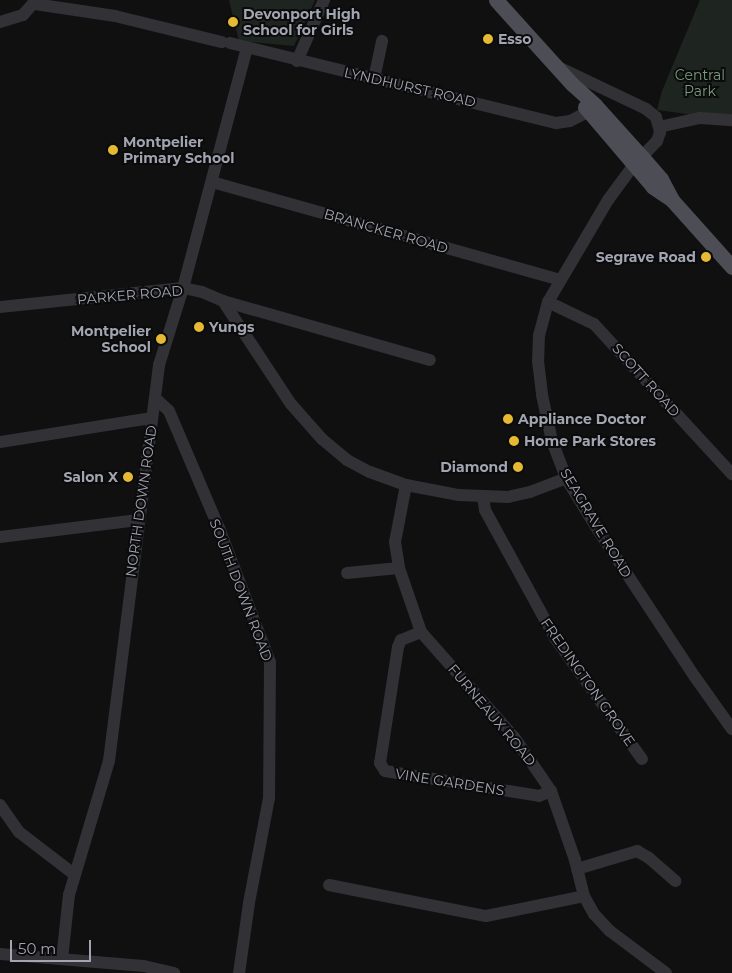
<!DOCTYPE html>
<html>
<head>
<meta charset="utf-8">
<style>
	body { margin:0 }
	#map { position:relative; width:732px; height:973px; overflow:hidden; background:#101011; font-family:Montserrat,sans-serif }
	div>[style] { position:absolute }
	.green>* { inset:0; background:#1e2520 }
	.minor>* { height:12px; margin:-6px; padding:0 6px; transform-origin:6px; border-radius:6px; background:#313136 }
	.major>* { height:15px; margin:-7.5px; padding:0 7.5px; transform-origin:7.5px; border-radius:7.5px; background:#4d4e55 }
	.dots>* { width:14px; height:14px; translate:-50% -50%; box-sizing:border-box; border:2px solid #0b0b0c; border-radius:50% }
	span { translate:-50% -50%; white-space:nowrap; text-align:center; line-height:1.15; -webkit-text-stroke:4px #0b0b0c; paint-order:stroke }
	.poi-label { font-size:14px; color:#a2a5b1; font-weight:700 }
	.left { translate:0 -50%; text-align:left }
	.right { translate:-100% -50%; text-align:right }
	.park-label { font-size:14px; color:#799b7e }
	.street-label { font-size:14px; color:#a2a5b1 }
	.scale { position:absolute; left:10px; top:940px; width:81px; height:22px; box-sizing:border-box; border:2px solid #a2a5b1; border-top:0; padding-left:6px; font-size:15px; line-height:18px; white-space:nowrap; color:#a2a5b1; -webkit-text-stroke:4px #0b0b0c; paint-order:stroke }
</style>
</head>
<body>
<div id="map">
	<div class="green">
		<i style="clip-path:polygon(229px 0,315px 0,294px 46px,239px 41px)"></i>
		<i style="clip-path:polygon(700px 0,732px 0,732px 120px,657px 110px,662px 91px)"></i>
	</div>
	<div class="minor">
		<i style="left:35px;top:4px;width:81px;rotate:8.5deg"></i>
		<i style="left:115px;top:16px;width:110px;rotate:13.7deg"></i>
		<i style="left:0;top:22px;width:24px;rotate:-17deg"></i>
		<i style="left:23px;top:15px;width:20px;rotate:-49deg"></i>
		<i style="left:230px;top:43px;width:336px;rotate:13.8deg"></i>
		<i style="left:556px;top:123px;width:14px;rotate:-8deg"></i>
		<i style="left:570px;top:121px;width:20px;rotate:-27deg"></i>
		<i style="left:297px;top:61px;width:67px;rotate:-66.1deg"></i>
		<i style="left:558px;top:67px;width:98px;rotate:25.5deg"></i>
		<i style="left:646px;top:109px;width:13px;rotate:39deg"></i>
		<i style="left:656px;top:117px;width:16px;rotate:75deg"></i>
		<i style="left:660px;top:132px;width:9px;rotate:108deg"></i>
		<i style="left:657px;top:141px;width:35px;rotate:134deg"></i>
		<i style="left:633px;top:166px;width:42px;rotate:126.3deg"></i>
		<i style="left:608px;top:200px;width:118px;rotate:120.5deg"></i>
		<i style="left:548px;top:302px;width:34px;rotate:105deg"></i>
		<i style="left:539px;top:335px;width:26px;rotate:92deg"></i>
		<i style="left:538px;top:361px;width:34px;rotate:83deg"></i>
		<i style="left:542px;top:395px;width:47px;rotate:77.7deg"></i>
		<i style="left:552px;top:441px;width:40px;rotate:69deg"></i>
		<i style="left:566px;top:478px;width:61px;rotate:58.4deg"></i>
		<i style="left:598px;top:530px;width:176px;rotate:56.6deg"></i>
		<i style="left:695px;top:677px;width:64px;rotate:54.6deg"></i>
		<i style="left:374px;top:79px;width:39px;rotate:-78deg"></i>
		<i style="left:659px;top:127px;width:42px;rotate:-12.4deg"></i>
		<i style="left:700px;top:118px;width:32px;rotate:4deg"></i>
		<i style="left:212px;top:182px;width:362px;rotate:15.7deg"></i>
		<i style="left:223px;top:301px;width:123px;rotate:56.6deg"></i>
		<i style="left:291px;top:404px;width:47px;rotate:48.5deg"></i>
		<i style="left:322px;top:439px;width:33px;rotate:40deg"></i>
		<i style="left:347px;top:460px;width:26px;rotate:28deg"></i>
		<i style="left:370px;top:472px;width:38px;rotate:20deg"></i>
		<i style="left:406px;top:485px;width:54px;rotate:10.7deg"></i>
		<i style="left:459px;top:495px;width:49px;rotate:2.3deg"></i>
		<i style="left:508px;top:497px;width:23px;rotate:-13deg"></i>
		<i style="left:530px;top:492px;width:39px;rotate:-21deg"></i>
		<i style="left:548px;top:302px;width:51px;rotate:25.6deg"></i>
		<i style="left:594px;top:324px;width:204px;rotate:47.4deg"></i>
		<i style="left:0;top:307px;width:184px;rotate:-5.9deg"></i>
		<i style="left:183px;top:288px;width:19px;rotate:12deg"></i>
		<i style="left:202px;top:292px;width:23px;rotate:23deg"></i>
		<i style="left:223px;top:301px;width:215px;rotate:15.9deg"></i>
		<i style="left:155px;top:398px;width:19px;rotate:43deg"></i>
		<i style="left:169px;top:411px;width:127px;rotate:66.9deg"></i>
		<i style="left:219px;top:528px;width:143px;rotate:69.2deg"></i>
		<i style="left:270px;top:662px;width:136px;rotate:90.4deg"></i>
		<i style="left:269px;top:798px;width:107px;rotate:100.8deg"></i>
		<i style="left:249px;top:903px;width:71px;rotate:98.1deg"></i>
		<i style="left:0;top:442px;width:154px;rotate:-9deg"></i>
		<i style="left:406px;top:485px;width:58px;rotate:100.9deg"></i>
		<i style="left:395px;top:542px;width:26px;rotate:81deg"></i>
		<i style="left:399px;top:568px;width:68px;rotate:71deg"></i>
		<i style="left:421px;top:632px;width:140px;rotate:48.5deg"></i>
		<i style="left:514px;top:737px;width:65px;rotate:55.6deg"></i>
		<i style="left:551px;top:791px;width:73px;rotate:70.8deg"></i>
		<i style="left:575px;top:860px;width:37px;rotate:76deg"></i>
		<i style="left:584px;top:896px;width:21px;rotate:61deg"></i>
		<i style="left:594px;top:914px;width:23px;rotate:47deg"></i>
		<i style="left:610px;top:931px;width:70px;rotate:36.9deg"></i>
		<i style="left:483px;top:497px;width:13px;rotate:81deg"></i>
		<i style="left:485px;top:510px;width:146px;rotate:61.3deg"></i>
		<i style="left:555px;top:638px;width:149px;rotate:54.3deg"></i>
		<i style="left:0;top:537px;width:139px;rotate:-7deg"></i>
		<i style="left:347px;top:573px;width:52px;rotate:-5.5deg"></i>
		<i style="left:421px;top:632px;width:22px;rotate:158deg"></i>
		<i style="left:401px;top:640px;width:8px;rotate:113deg"></i>
		<i style="left:398px;top:647px;width:117px;rotate:98.8deg"></i>
		<i style="left:380px;top:763px;width:9px;rotate:58deg"></i>
		<i style="left:385px;top:771px;width:156px;rotate:9.2deg"></i>
		<i style="left:539px;top:796px;width:13px;rotate:-23deg"></i>
		<i style="left:0;top:805px;width:33px;rotate:55deg"></i>
		<i style="left:19px;top:832px;width:69px;rotate:37.4deg"></i>
		<i style="left:577px;top:869px;width:63px;rotate:-16.7deg"></i>
		<i style="left:637px;top:851px;width:14px;rotate:30deg"></i>
		<i style="left:649px;top:858px;width:35px;rotate:41deg"></i>
		<i style="left:329px;top:885px;width:160px;rotate:11.2deg"></i>
		<i style="left:486px;top:916px;width:100px;rotate:-11.5deg"></i>
		<i style="left:0;top:954px;width:144px;rotate:4.8deg"></i>
		<i style="left:144px;top:966px;width:31px;rotate:13deg"></i>
		<i style="left:62px;top:959px;width:64px;rotate:-83.8deg"></i>
		<i style="left:69px;top:895px;width:140px;rotate:-73.4deg"></i>
		<i style="left:109px;top:761px;width:399px;rotate:-82.8deg"></i>
		<i style="left:159px;top:365px;width:81px;rotate:-72.7deg"></i>
		<i style="left:183px;top:288px;width:248px;rotate:-75.1deg"></i>
	</div>
	<div class="major">
		<i style="left:496px;top:0;width:113px;rotate:47.9deg"></i>
		<i style="left:572px;top:84px;width:31px;rotate:42deg"></i>
		<i style="left:595px;top:105px;width:70px;rotate:47.9deg"></i>
		<i style="left:642px;top:157px;width:29px;rotate:49deg"></i>
		<i style="left:661px;top:179px;width:24px;rotate:62deg"></i>
		<i style="left:585px;top:107px;width:105px;rotate:49.6deg"></i>
		<i style="left:653px;top:187px;width:23px;rotate:34deg"></i>
		<i style="left:672px;top:200px;width:90px;rotate:48.2deg"></i>
	</div>
	<div class="dots">
		<i style="left:233px;top:22px;background:#e6b932"></i>
		<i style="left:488px;top:39px;background:#e6b932"></i>
		<i style="left:113px;top:150px;background:#e6b932"></i>
		<i style="left:706px;top:257px;background:#e6b932"></i>
		<i style="left:199px;top:327px;background:#e6b932"></i>
		<i style="left:161px;top:339px;background:#e6b932"></i>
		<i style="left:508px;top:419px;background:#e6b932"></i>
		<i style="left:514px;top:441px;background:#e6b932"></i>
		<i style="left:518px;top:467px;background:#e6b932"></i>
		<i style="left:128px;top:477px;background:#e6b932"></i>
	</div>
	<div class="poi-label">
		<span class="left" style="left:243px;top:22px">Devonport High<br>School for Girls</span>
		<span class="left" style="left:498px;top:39px">Esso</span>
		<span class="left" style="left:123px;top:150px">Montpelier<br>Primary School</span>
		<span class="right" style="left:696px;top:257px">Segrave Road</span>
		<span class="left" style="left:209px;top:327px">Yungs</span>
		<span class="right" style="left:151px;top:339px">Montpelier<br>School</span>
		<span class="left" style="left:518px;top:419px">Appliance Doctor</span>
		<span class="left" style="left:524px;top:441px">Home Park Stores</span>
		<span class="right" style="left:508px;top:467px">Diamond</span>
		<span class="right" style="left:118px;top:477px">Salon X</span>
	</div>
	<div class="park-label">
		<span style="left:700px;top:83px">Central<br>Park</span>
	</div>
	<div class="street-label">
		<span style="left:410px;top:87px;rotate:13deg">LYNDHURST ROAD</span>
		<span style="left:386px;top:231px;rotate:16deg">BRANCKER ROAD</span>
		<span style="left:130px;top:295px;rotate:-5deg">PARKER ROAD</span>
		<span style="left:646px;top:380px;rotate:48deg">SCOTT ROAD</span>
		<span style="left:141px;top:501px;rotate:-82deg">NORTH DOWN ROAD</span>
		<span style="left:596px;top:523px;rotate:59deg">SEAGRAVE ROAD</span>
		<span style="left:241px;top:590px;rotate:69deg">SOUTH DOWN ROAD</span>
		<span style="left:588px;top:682px;rotate:55deg">FREDINGTON GROVE</span>
		<span style="left:492px;top:715px;rotate:50deg">FURNEAUX ROAD</span>
		<span style="left:450px;top:782px;rotate:9deg">VINE GARDENS</span>
	</div>
	<div class="scale">50 m</div>
</div>
</body>
</html>
